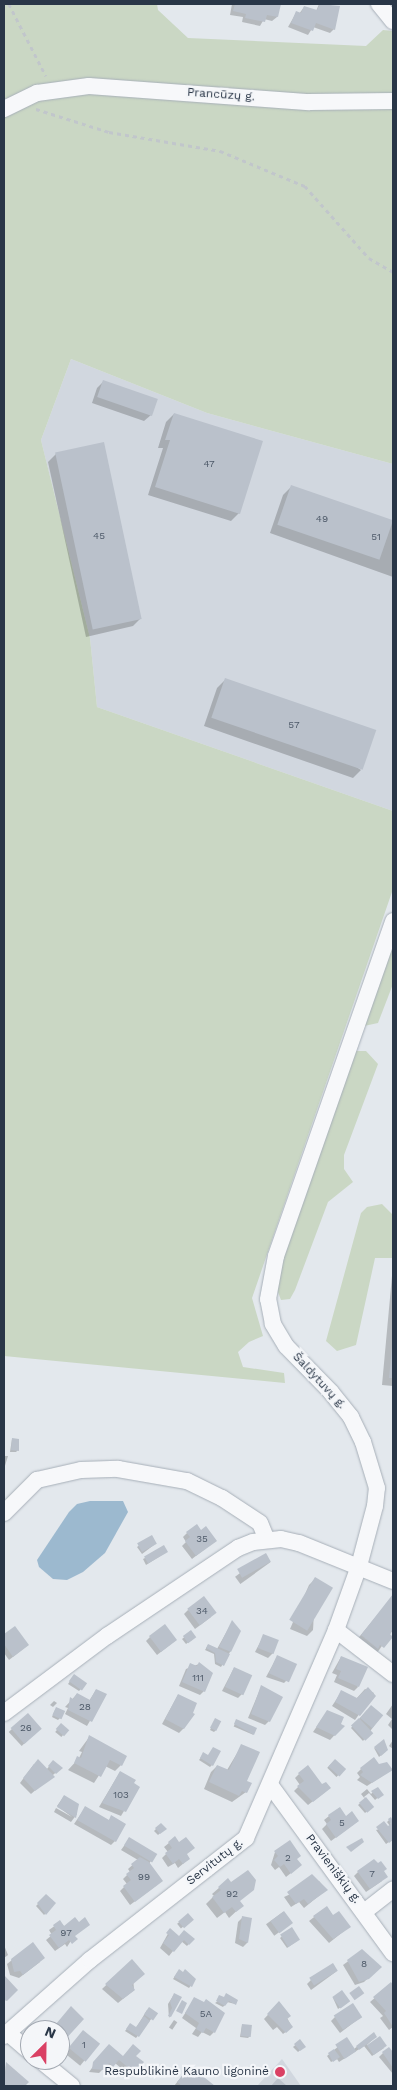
<!DOCTYPE html>
<html>
<head>
<meta charset="utf-8">
<style>
	body { margin:0 }
	#map { position:relative; width:397px; height:2090px; overflow:hidden; background:#e3e8ed; font-family:"Work Sans",sans-serif }
	div>[style] { position:absolute }
	.built>* { inset:0; background:#d1d7df }
	.green>* { inset:0; background:#cad7c4 }
	.water>* { inset:0; background:#9cb9cf }
	.shadow>* { inset:0; background:#0003; transform-origin:0 0 }
	.building>* { inset:0; background:#bac1cb; transform-origin:0 0 }
	.path>* { height:2.5px; margin-top:-1.25px; transform-origin:0; background:repeating-linear-gradient(90deg,#c1c6cb 0 4px,transparent 0 8px) }
	.roads { filter:drop-shadow(0 0 1px #a7afb8) drop-shadow(0 0 1px #a7afb8) }
	.minor>* { height:16px; margin:-8px; padding:0 8px; transform-origin:8px; border-radius:8px; background:#f7f8fa }
	.dots>* { width:14px; height:14px; translate:-50% -50%; box-sizing:border-box; border:2px solid #f4f6f9; border-radius:50% }
	span { translate:-50% -50%; white-space:nowrap; text-align:center; line-height:1.15; -webkit-text-stroke:4.5px #f4f6f9; paint-order:stroke }
	.number-label { font-size:10px; color:#4d5968 }
	.number-label span { -webkit-text-stroke-width:0 }
	.street-label { font-size:12px; color:#293647 }
	.poi-label { font-size:12px; color:#293647 }
	.right { translate:-100% -50%; text-align:right }
	.frame { position:absolute; inset:0; border:5px solid #293647; pointer-events:none }
	.north { position:absolute; left:20px; top:2020px; width:50px; height:50px; box-sizing:border-box; background:#f4f6f9; border:1px solid #a3a9b2; border-radius:50%; rotate:23deg; font-size:14px; font-weight:700; line-height:20px; text-align:center; color:#293647 }
	.north::after { content:''; display:block; margin:auto; width:18px; height:22px; background:#da4064; clip-path:polygon(50% 0,100% 100%,50% 72%,0 100%) }
</style>
</head>
<body>
<div id="map">
	<div class="built">
		<i style="clip-path:polygon(71px 359px,207px 413px,393px 464px,393px 811px,97px 707px,90px 638px,41px 440px)"></i>
		<i style="clip-path:polygon(282px 2059px,301px 2086px,257px 2086px)"></i>
	</div>
	<div class="green">
		<i style="clip-path:polygon(4px 4px,157px 4px,158px 10px,188px 38px,366px 46px,383px 30px,393px 31px,393px 464px,207px 413px,71px 359px,41px 440px,90px 638px,97px 707px,393px 811px,393px 889px,252px 1298px,263px 1336px,249px 1342px,238px 1352px,243px 1367px,284px 1373px,285px 1383px,4px 1356px)"></i>
		<i style="clip-path:polygon(393px 945px,393px 984px,378px 1023px,364px 1026px)"></i>
		<i style="clip-path:polygon(355px 1051px,366px 1051px,378px 1064px,344px 1155px,344px 1169px,353px 1182px,328px 1202px,295px 1290px,290px 1299px,281px 1300px,276px 1287px,280px 1265px)"></i>
		<i style="clip-path:polygon(382px 1204px,393px 1215px,393px 1258px,375px 1258px,356px 1345px,337px 1351px,326px 1341px,361px 1213px,367px 1207px)"></i>
	</div>
	<div class="water">
		<i style="clip-path:polygon(90px 1501px,123px 1501px,128px 1512px,105px 1553px,83px 1572px,67px 1580px,53px 1579px,39px 1567px,37px 1560px,69px 1512px,77px 1504px)"></i>
	</div>
	<div class="shadow">
		<i style="clip-path:polygon(232px 4px,279px 4px,277px 17px,272px 21px,264px 19px,260px 26px,242px 22px,243px 17px,230px 15px)"></i>
		<i style="clip-path:polygon(319px 4px,339px 7px,334px 29px,330px 33px,313px 27px,308px 35px,288px 27px,296px 13px,299px 14px,304px 7px,316px 11px)"></i>
		<i style="clip-path:polygon(104px 381px,151px 415px,144px 421px,92px 403px,97px 388px)"></i>
		<i style="clip-path:polygon(174px 414px,239px 513px,231px 521px,148px 495px,163px 448px,158px 448px,166px 422px)"></i>
		<i style="clip-path:polygon(56px 454px,141px 618px,133px 626px,86px 637px,48px 462px)"></i>
		<i style="clip-path:polygon(291px 487px,393px 523px,393px 577px,270px 533px,283px 495px)"></i>
		<i style="clip-path:polygon(225px 680px,361px 770px,353px 778px,204px 726px,217px 688px)"></i>
		<i style="clip-path:polygon(393px 1265px,393px 1386px,382px 1385px)"></i>
		<i style="clip-path:polygon(12px 1439px,18px 1450px,16px 1452px,10px 1452px)"></i>
		<i style="clip-path:polygon(4px 1456px,8px 1456px,4px 1469px)"></i>
		<i style="clip-path:polygon(201px 1531px,215px 1541px,192px 1559px,182px 1546px,186px 1542px,183px 1537px,187px 1533px)"></i>
		<i style="clip-path:polygon(151px 1537px,154px 1545px,142px 1554px,137px 1547px)"></i>
		<i style="clip-path:polygon(165px 1553px,146px 1565px,143px 1559px,145px 1558px)"></i>
		<i style="left:265px;top:1555px;width:9px;height:37px;rotate:54deg"></i>
		<i style="clip-path:polygon(316px 1578px,313px 1630px,307px 1636px,290px 1629px,309px 1585px)"></i>
		<i style="clip-path:polygon(393px 1596px,393px 1630px,377px 1653px,355px 1642px)"></i>
		<i style="clip-path:polygon(188px 1610px,211px 1617px,195px 1629px,184px 1614px)"></i>
		<i style="clip-path:polygon(232px 1622px,230px 1652px,221px 1667px,215px 1664px,214px 1654px,205px 1650px,208px 1645px,217px 1649px)"></i>
		<i style="clip-path:polygon(15px 1628px,28px 1645px,9px 1660px,4px 1653px,4px 1636px)"></i>
		<i style="clip-path:polygon(191px 1632px,193px 1639px,186px 1644px,182px 1639px)"></i>
		<i style="clip-path:polygon(264px 1635px,273px 1653px,268px 1658px,255px 1652px)"></i>
		<i style="clip-path:polygon(150px 1637px,176px 1640px,157px 1655px,146px 1641px)"></i>
		<i style="clip-path:polygon(277px 1657px,288px 1679px,284px 1683px,266px 1677px)"></i>
		<i style="clip-path:polygon(341px 1657px,358px 1687px,354px 1691px,334px 1682px,337px 1675px,332px 1673px)"></i>
		<i style="clip-path:polygon(199px 1664px,204px 1691px,200px 1695px,179px 1686px,186px 1669px)"></i>
		<i style="clip-path:polygon(234px 1668px,242px 1694px,238px 1698px,222px 1691px)"></i>
		<i style="clip-path:polygon(73px 1677px,81px 1689px,79px 1691px,68px 1684px)"></i>
		<i style="clip-path:polygon(261px 1687px,269px 1721px,265px 1725px,248px 1718px)"></i>
		<i style="clip-path:polygon(365px 1689px,374px 1693px,355px 1720px,332px 1706px,342px 1691px,356px 1699px)"></i>
		<i style="clip-path:polygon(96px 1690px,105px 1695px,87px 1726px,65px 1714px,68px 1708px,65px 1707px,77px 1694px,89px 1701px)"></i>
		<i style="clip-path:polygon(178px 1695px,184px 1728px,179px 1733px,162px 1724px)"></i>
		<i style="clip-path:polygon(54px 1701px,57px 1703px,53px 1707px,50px 1705px)"></i>
		<i style="clip-path:polygon(393px 1704px,393px 1730px,388px 1725px,392px 1719px,386px 1714px)"></i>
		<i style="clip-path:polygon(55px 1710px,60px 1718px,58px 1720px,52px 1717px)"></i>
		<i style="clip-path:polygon(367px 1710px,382px 1715px,363px 1741px,351px 1728px)"></i>
		<i style="left:27px;top:1715px;width:19px;height:25px;rotate:47deg"></i>
		<i style="clip-path:polygon(324px 1716px,343px 1726px,330px 1740px,313px 1732px)"></i>
		<i style="clip-path:polygon(215px 1720px,216px 1730px,214px 1732px,210px 1730px)"></i>
		<i style="left:236px;top:1721px;width:21px;height:6px;rotate:23deg"></i>
		<i style="left:61px;top:1725px;width:8px;height:9px;rotate:40deg"></i>
		<i style="clip-path:polygon(90px 1736px,121px 1765px,115px 1771px,105px 1766px,94px 1783px,68px 1770px,79px 1758px,82px 1752px,79px 1751px)"></i>
		<i style="clip-path:polygon(393px 1740px,393px 1749px,389px 1746px)"></i>
		<i style="clip-path:polygon(242px 1745px,246px 1792px,232px 1802px,204px 1789px,211px 1772px,217px 1766px,227px 1770px)"></i>
		<i style="clip-path:polygon(374px 1748px,385px 1752px,379px 1757px)"></i>
		<i style="clip-path:polygon(202px 1756px,212px 1765px,210px 1767px,199px 1760px)"></i>
		<i style="left:335px;top:1760px;width:13px;height:11px;rotate:45deg"></i>
		<i style="clip-path:polygon(53px 1762px,61px 1768px,31px 1794px,20px 1783px,34px 1764px,46px 1770px)"></i>
		<i style="clip-path:polygon(361px 1769px,391px 1770px,367px 1786px,357px 1780px,360px 1777px,357px 1773px)"></i>
		<i style="clip-path:polygon(120px 1772px,138px 1787px,121px 1816px,99px 1807px)"></i>
		<i style="clip-path:polygon(299px 1774px,325px 1792px,308px 1805px,294px 1791px,300px 1785px,295px 1778px)"></i>
		<i style="clip-path:polygon(377px 1788px,382px 1794px,375px 1800px,369px 1793px,364px 1797px,372px 1807px,365px 1813px,358px 1805px,365px 1799px,361px 1794px,367px 1789px,371px 1794px)"></i>
		<i style="clip-path:polygon(64px 1796px,77px 1814px,71px 1822px,54px 1812px,56px 1808px,72px 1817px,57px 1806px)"></i>
		<i style="clip-path:polygon(85px 1808px,108px 1821px,112px 1817px,115px 1841px,111px 1845px,74px 1824px)"></i>
		<i style="clip-path:polygon(339px 1808px,346px 1818px,358px 1821px,331px 1841px,322px 1829px,327px 1824px,324px 1820px)"></i>
		<i style="clip-path:polygon(390px 1819px,393px 1839px,386px 1844px,376px 1830px,390px 1826px,387px 1822px)"></i>
		<i style="clip-path:polygon(161px 1824px,165px 1829px,158px 1835px,154px 1831px)"></i>
		<i style="clip-path:polygon(175px 1838px,186px 1855px,184px 1863px,178px 1868px,175px 1863px,168px 1867px,162px 1858px,168px 1852px,164px 1847px)"></i>
		<i style="clip-path:polygon(129px 1839px,155px 1854px,149px 1864px,157px 1885px,130px 1905px,120px 1891px,127px 1884px,123px 1879px,130px 1872px,128px 1869px,138px 1860px,121px 1850px)"></i>
		<i style="clip-path:polygon(275px 1852px,296px 1859px,296px 1869px,286px 1877px,279px 1867px,275px 1870px,271px 1865px)"></i>
		<i style="clip-path:polygon(358px 1872px,382px 1872px,382px 1881px,366px 1892px,354px 1876px)"></i>
		<i style="clip-path:polygon(228px 1880px,234px 1904px,242px 1906px,229px 1918px,225px 1912px,217px 1918px,206px 1904px,214px 1896px,212px 1894px)"></i>
		<i style="clip-path:polygon(319px 1881px,326px 1890px,304px 1908px,299px 1902px,291px 1907px,284px 1897px)"></i>
		<i style="clip-path:polygon(46px 1896px,55px 1903px,44px 1915px,36px 1906px)"></i>
		<i style="clip-path:polygon(327px 1907px,333px 1916px,349px 1927px,329px 1943px,309px 1921px)"></i>
		<i style="left:283px;top:1912px;width:14px;height:21px;rotate:54deg"></i>
		<i style="left:188px;top:1915px;width:6px;height:14px;rotate:51deg"></i>
		<i style="clip-path:polygon(242px 1918px,251px 1919px,247px 1943px,243px 1947px,235px 1943px,238px 1922px)"></i>
		<i style="clip-path:polygon(60px 1922px,74px 1936px,67px 1947px,65px 1944px,55px 1951px,46px 1940px,52px 1935px,49px 1930px)"></i>
		<i style="clip-path:polygon(291px 1929px,297px 1941px,287px 1948px,280px 1938px)"></i>
		<i style="clip-path:polygon(170px 1930px,179px 1938px,193px 1939px,187px 1946px,181px 1941px,169px 1956px,160px 1948px)"></i>
		<i style="clip-path:polygon(4px 1945px,8px 1955px,4px 1958px)"></i>
		<i style="clip-path:polygon(362px 1951px,380px 1967px,364px 1982px,355px 1985px,343px 1965px)"></i>
		<i style="clip-path:polygon(12px 1960px,40px 1962px,19px 1978px,10px 1975px,7px 1964px)"></i>
		<i style="clip-path:polygon(132px 1961px,134px 1990px,118px 2003px,102px 1989px)"></i>
		<i style="clip-path:polygon(337px 1971px,311px 1990px,307px 1984px,311px 1980px)"></i>
		<i style="clip-path:polygon(177px 1973px,195px 1980px,189px 1988px,173px 1979px)"></i>
		<i style="clip-path:polygon(391px 1984px,393px 2027px,389px 2030px,380px 2018px,383px 2016px,370px 2002px)"></i>
		<i style="clip-path:polygon(173px 1996px,180px 1997px,169px 2018px,168px 2004px)"></i>
		<i style="clip-path:polygon(224px 1997px,235px 2004px,227px 2002px,223px 2007px,215px 2003px)"></i>
		<i style="clip-path:polygon(195px 1998px,214px 2032px,210px 2036px,202px 2032px,198px 2037px,192px 2034px,196px 2028px,182px 2018px)"></i>
		<i style="clip-path:polygon(333px 1998px,347px 2003px,338px 2009px)"></i>
		<i style="clip-path:polygon(279px 2003px,292px 2027px,283px 2034px,277px 2027px,273px 2030px,264px 2019px)"></i>
		<i style="clip-path:polygon(147px 2010px,156px 2013px,136px 2038px,125px 2031px,129px 2026px,136px 2028px)"></i>
		<i style="clip-path:polygon(335px 2017px,361px 2017px,340px 2033px,331px 2021px)"></i>
		<i style="clip-path:polygon(82px 2019px,60px 2043px,60px 2030px,52px 2030px)"></i>
		<i style="left:174px;top:2020px;width:4px;height:9px;rotate:34deg"></i>
		<i style="clip-path:polygon(242px 2025px,250px 2036px,248px 2038px,240px 2037px)"></i>
		<i style="left:83px;top:2032px;width:19px;height:28px;rotate:39deg"></i>
		<i style="clip-path:polygon(373px 2034px,375px 2037px,367px 2045px,384px 2048px,372px 2056px,364px 2046px,339px 2062px,337px 2059px,331px 2062px,327px 2056px,347px 2039px,354px 2049px)"></i>
		<i style="clip-path:polygon(300px 2041px,304px 2047px,298px 2052px,293px 2047px)"></i>
		<i style="clip-path:polygon(105px 2050px,123px 2058px,134px 2056px,142px 2063px,130px 2076px,115px 2063px,108px 2070px,105px 2067px,99px 2073px,89px 2072px)"></i>
		<i style="clip-path:polygon(383px 2053px,393px 2053px,393px 2074px,379px 2057px)"></i>
		<i style="clip-path:polygon(6px 2064px,27px 2082px,24px 2086px,4px 2086px)"></i>
		<i style="clip-path:polygon(199px 2075px,213px 2086px,174px 2086px,182px 2076px,195px 2079px)"></i>
	</div>
	<div class="building">
		<i style="clip-path:polygon(235px 4px,281px 4px,278px 17px,267px 15px,265px 22px,245px 18px,246px 14px,233px 11px)"></i>
		<i style="clip-path:polygon(320px 4px,340px 6px,335px 30px,316px 23px,313px 31px,291px 23px,296px 11px,301px 13px,304px 6px,317px 10px)"></i>
		<i style="left:103px;top:380px;width:58px;height:18px;rotate:19deg"></i>
		<i style="clip-path:polygon(174px 413px,263px 441px,240px 514px,155px 487px,170px 440px,165px 440px)"></i>
		<i style="left:104px;top:442px;width:181px;height:50px;rotate:78deg"></i>
		<i style="left:291px;top:485px;width:108px;height:42px;rotate:19deg"></i>
		<i style="left:225px;top:678px;width:160px;height:42px;rotate:19deg"></i>
		<i style="clip-path:polygon(392px 1346px,393px 1346px,393px 1378px,389px 1378px)"></i>
		<i style="clip-path:polygon(12px 1438px,19px 1439px,19px 1451px,11px 1450px)"></i>
		<i style="clip-path:polygon(197px 1524px,201px 1530px,206px 1526px,217px 1541px,196px 1556px,185px 1541px,190px 1537px,186px 1532px)"></i>
		<i style="left:152px;top:1535px;width:10px;height:17px;rotate:61deg"></i>
		<i style="left:164px;top:1545px;width:8px;height:23px;rotate:60deg"></i>
		<i style="left:266px;top:1553px;width:10px;height:33px;rotate:61deg"></i>
		<i style="left:315px;top:1577px;width:21px;height:50px;rotate:31deg"></i>
		<i style="clip-path:polygon(393px 1594px,393px 1629px,390px 1634px,393px 1637px,384px 1648px,380px 1645px,378px 1649px,361px 1635px)"></i>
		<i style="left:204px;top:1596px;width:21px;height:21px;rotate:53deg"></i>
		<i style="clip-path:polygon(232px 1620px,241px 1631px,231px 1652px,219px 1647px)"></i>
		<i style="left:165px;top:1624px;width:20px;height:20px;rotate:53deg"></i>
		<i style="clip-path:polygon(15px 1626px,29px 1645px,13px 1657px,4px 1644px,4px 1634px)"></i>
		<i style="left:191px;top:1630px;width:9px;height:10px;rotate:54deg"></i>
		<i style="left:263px;top:1634px;width:17px;height:15px;rotate:21deg"></i>
		<i style="clip-path:polygon(208px 1644px,230px 1654px,224px 1666px,216px 1662px,215px 1653px,206px 1648px)"></i>
		<i style="left:277px;top:1655px;width:22px;height:20px;rotate:24deg"></i>
		<i style="clip-path:polygon(341px 1656px,368px 1667px,359px 1687px,338px 1678px,341px 1671px,336px 1669px)"></i>
		<i style="clip-path:polygon(199px 1662px,213px 1673px,205px 1692px,182px 1682px,190px 1663px,197px 1666px)"></i>
		<i style="left:234px;top:1667px;width:20px;height:22px;rotate:24deg"></i>
		<i style="left:74px;top:1674px;width:16px;height:9px;rotate:35deg"></i>
		<i style="clip-path:polygon(261px 1685px,283px 1697px,270px 1722px,251px 1714px)"></i>
		<i style="clip-path:polygon(368px 1687px,376px 1696px,360px 1716px,335px 1702px,341px 1690px,357px 1698px)"></i>
		<i style="clip-path:polygon(96px 1689px,107px 1694px,92px 1722px,68px 1710px,70px 1697px,73px 1699px,77px 1693px,90px 1700px)"></i>
		<i style="clip-path:polygon(178px 1694px,197px 1703px,193px 1713px,195px 1714px,184px 1729px,165px 1719px)"></i>
		<i style="left:371px;top:1705px;width:16px;height:17px;rotate:40deg"></i>
		<i style="left:56px;top:1707px;width:10px;height:9px;rotate:24deg"></i>
		<i style="clip-path:polygon(327px 1710px,344px 1717px,341px 1724px,345px 1726px,335px 1736px,316px 1727px)"></i>
		<i style="left:28px;top:1713px;width:21px;height:23px;rotate:49deg"></i>
		<i style="left:215px;top:1718px;width:7px;height:11px;rotate:27deg"></i>
		<i style="left:359px;top:1718px;width:21px;height:11px;rotate:47deg"></i>
		<i style="clip-path:polygon(236px 1719px,257px 1728px,254px 1735px,234px 1724px)"></i>
		<i style="left:61px;top:1723px;width:11px;height:8px;rotate:41deg"></i>
		<i style="clip-path:polygon(89px 1735px,127px 1756px,122px 1766px,110px 1760px,101px 1777px,74px 1763px,77px 1756px,81px 1758px)"></i>
		<i style="clip-path:polygon(384px 1739px,388px 1750px,381px 1756px,374px 1747px)"></i>
		<i style="clip-path:polygon(241px 1744px,260px 1752px,247px 1781px,252px 1783px,247px 1793px,242px 1791px,239px 1796px,209px 1782px,217px 1765px,229px 1770px)"></i>
		<i style="clip-path:polygon(213px 1747px,221px 1751px,213px 1766px,200px 1758px,203px 1752px,208px 1755px)"></i>
		<i style="clip-path:polygon(374px 1757px,379px 1764px,387px 1762px,393px 1770px,372px 1783px,360px 1775px,363px 1772px,360px 1768px)"></i>
		<i style="clip-path:polygon(38px 1759px,55px 1777px,35px 1791px,23px 1778px)"></i>
		<i style="left:335px;top:1759px;width:15px;height:10px;rotate:42deg"></i>
		<i style="clip-path:polygon(53px 1760px,63px 1768px,56px 1774px,48px 1766px)"></i>
		<i style="clip-path:polygon(308px 1765px,322px 1784px,326px 1782px,331px 1788px,313px 1802px,297px 1786px,304px 1781px,298px 1773px)"></i>
		<i style="clip-path:polygon(120px 1771px,136px 1780px,134px 1783px,140px 1787px,126px 1812px,102px 1803px)"></i>
		<i style="clip-path:polygon(378px 1787px,384px 1795px,378px 1799px,371px 1791px)"></i>
		<i style="clip-path:polygon(64px 1795px,79px 1804px,76px 1818px,57px 1807px)"></i>
		<i style="left:366px;top:1797px;width:13px;height:9px;rotate:51deg"></i>
		<i style="clip-path:polygon(85px 1806px,109px 1820px,111px 1815px,126px 1824px,116px 1842px,77px 1820px)"></i>
		<i style="clip-path:polygon(340px 1807px,346px 1816px,352px 1811px,359px 1821px,336px 1838px,326px 1824px,331px 1820px,328px 1815px)"></i>
		<i style="clip-path:polygon(391px 1817px,393px 1821px,393px 1840px,389px 1843px,376px 1827px,384px 1821px,388px 1826px,391px 1824px,388px 1819px)"></i>
		<i style="clip-path:polygon(161px 1823px,167px 1829px,160px 1834px,155px 1828px)"></i>
		<i style="clip-path:polygon(175px 1836px,179px 1842px,186px 1837px,195px 1848px,187px 1854px,190px 1859px,183px 1864px,179px 1859px,173px 1864px,165px 1853px,172px 1848px,168px 1842px)"></i>
		<i style="left:129px;top:1837px;width:33px;height:10px;rotate:31deg"></i>
		<i style="clip-path:polygon(362px 1838px,364px 1842px,351px 1852px,346px 1847px)"></i>
		<i style="clip-path:polygon(290px 1840px,301px 1856px,297px 1859px,302px 1865px,291px 1874px,284px 1864px,280px 1867px,274px 1860px,278px 1856px,274px 1851px)"></i>
		<i style="clip-path:polygon(140px 1857px,149px 1862px,163px 1881px,135px 1902px,123px 1886px,131px 1880px,126px 1874px,134px 1868px,131px 1864px)"></i>
		<i style="clip-path:polygon(374px 1859px,378px 1863px,381px 1861px,387px 1869px,384px 1871px,388px 1877px,370px 1889px,357px 1871px)"></i>
		<i style="clip-path:polygon(248px 1870px,256px 1880px,254px 1890px,240px 1901px,244px 1906px,236px 1912px,232px 1907px,224px 1913px,212px 1897px,221px 1890px,218px 1887px,228px 1878px,231px 1882px)"></i>
		<i style="clip-path:polygon(312px 1874px,328px 1890px,308px 1904px,304px 1899px,296px 1904px,287px 1892px)"></i>
		<i style="clip-path:polygon(46px 1894px,56px 1903px,46px 1915px,37px 1903px)"></i>
		<i style="clip-path:polygon(327px 1906px,333px 1915px,339px 1911px,351px 1927px,333px 1939px,313px 1916px)"></i>
		<i style="left:284px;top:1911px;width:15px;height:17px;rotate:53deg"></i>
		<i style="left:188px;top:1913px;width:9px;height:13px;rotate:49deg"></i>
		<i style="clip-path:polygon(242px 1916px,252px 1918px,248px 1943px,239px 1939px)"></i>
		<i style="clip-path:polygon(75px 1917px,79px 1922px,85px 1917px,90px 1925px,75px 1936px,78px 1939px,72px 1944px,69px 1940px,59px 1948px,49px 1935px,56px 1930px,53px 1925px,60px 1920px,64px 1926px)"></i>
		<i style="left:292px;top:1927px;width:15px;height:14px;rotate:58deg"></i>
		<i style="clip-path:polygon(170px 1928px,179px 1936px,184px 1930px,195px 1939px,189px 1945px,184px 1940px,174px 1952px,163px 1943px,169px 1935px,166px 1933px)"></i>
		<i style="clip-path:polygon(33px 1942px,45px 1958px,23px 1975px,20px 1971px,14px 1972px,11px 1959px)"></i>
		<i style="clip-path:polygon(362px 1949px,382px 1967px,369px 1979px,359px 1982px,347px 1960px)"></i>
		<i style="clip-path:polygon(132px 1959px,145px 1974px,132px 1985px,135px 1990px,123px 1999px,105px 1984px)"></i>
		<i style="left:333px;top:1963px;width:9px;height:28px;rotate:58deg"></i>
		<i style="clip-path:polygon(179px 1969px,183px 1972px,185px 1969px,196px 1979px,192px 1987px,174px 1977px)"></i>
		<i style="clip-path:polygon(4px 1975px,18px 1990px,7px 2001px,4px 2000px)"></i>
		<i style="clip-path:polygon(391px 1982px,393px 1985px,393px 2027px,384px 2013px,386px 2011px,373px 1997px)"></i>
		<i style="left:359px;top:1986px;width:9px;height:12px;rotate:54deg"></i>
		<i style="left:342px;top:1990px;width:14px;height:12px;rotate:54deg"></i>
		<i style="clip-path:polygon(174px 1993px,182px 1997px,171px 2017px,168px 2016px,172px 2008px,170px 2002px)"></i>
		<i style="clip-path:polygon(226px 1993px,238px 2000px,236px 2005px,229px 2001px,225px 2006px,216px 2001px,219px 1995px,224px 1997px)"></i>
		<i style="clip-path:polygon(194px 1997px,204px 2002px,206px 1999px,225px 2013px,215px 2033px,206px 2028px,203px 2033px,196px 2029px,199px 2023px,185px 2013px)"></i>
		<i style="clip-path:polygon(182px 2000px,187px 2003px,182px 2014px,176px 2011px)"></i>
		<i style="clip-path:polygon(279px 2001px,291px 2016px,287px 2019px,293px 2027px,286px 2033px,267px 2014px)"></i>
		<i style="left:353px;top:2003px;width:17px;height:23px;rotate:57deg"></i>
		<i style="clip-path:polygon(71px 2006px,84px 2019px,63px 2042px,60px 2030px,51px 2030px)"></i>
		<i style="left:149px;top:2007px;width:11px;height:9px;rotate:34deg"></i>
		<i style="clip-path:polygon(144px 2016px,150px 2021px,139px 2037px,126px 2029px,130px 2023px,136px 2027px)"></i>
		<i style="left:242px;top:2024px;width:10px;height:12px;rotate:6deg"></i>
		<i style="left:83px;top:2030px;width:22px;height:23px;rotate:39deg"></i>
		<i style="clip-path:polygon(374px 2032px,377px 2037px,359px 2050px,356px 2046px)"></i>
		<i style="left:380px;top:2036px;width:12px;height:16px;rotate:55deg"></i>
		<i style="left:347px;top:2037px;width:17px;height:14px;rotate:57deg"></i>
		<i style="clip-path:polygon(300px 2039px,306px 2047px,300px 2051px,294px 2044px)"></i>
		<i style="clip-path:polygon(109px 2044px,123px 2056px,133px 2044px,141px 2051px,136px 2056px,144px 2062px,135px 2073px,119px 2060px,113px 2067px,109px 2063px,105px 2070px,92px 2069px,93px 2062px)"></i>
		<i style="clip-path:polygon(389px 2047px,393px 2052px,393px 2068px,382px 2052px)"></i>
		<i style="clip-path:polygon(334px 2049px,340px 2057px,333px 2062px,328px 2053px)"></i>
		<i style="clip-path:polygon(6px 2062px,29px 2082px,25px 2086px,4px 2086px)"></i>
		<i style="clip-path:polygon(186px 2071px,195px 2078px,199px 2073px,215px 2086px,182px 2086px,177px 2082px)"></i>
		<i style="clip-path:polygon(278px 2078px,287px 2086px,271px 2086px)"></i>
	</div>
	<div class="path">
		<i style="left:9px;top:4px;width:81px;rotate:62.8deg"></i>
		<i style="left:36px;top:109px;width:77px;rotate:17.5deg"></i>
		<i style="left:109px;top:132px;width:113px;rotate:9.7deg"></i>
		<i style="left:220px;top:151px;width:92px;rotate:22.4deg"></i>
		<i style="left:305px;top:186px;width:96px;rotate:48.4deg"></i>
		<i style="left:369px;top:258px;width:28px;rotate:30deg"></i>
	</div>
	<div class="roads">
		<div class="minor">
			<i style="left:379px;top:4px;width:22px;rotate:51deg"></i>
			<i style="left:4px;top:109px;width:37px;rotate:-26deg"></i>
			<i style="left:37px;top:93px;width:52px;rotate:-7.7deg"></i>
			<i style="left:89px;top:86px;width:221px;rotate:4.2deg"></i>
			<i style="left:309px;top:102px;width:84px;rotate:-0.7deg"></i>
			<i style="left:4px;top:1513px;width:47px;rotate:-45deg"></i>
			<i style="left:37px;top:1480px;width:45px;rotate:-12.8deg"></i>
			<i style="left:81px;top:1470px;width:37px;rotate:-2deg"></i>
			<i style="left:118px;top:1469px;width:70px;rotate:9.9deg"></i>
			<i style="left:187px;top:1481px;width:39px;rotate:26deg"></i>
			<i style="left:222px;top:1498px;width:45px;rotate:33.3deg"></i>
			<i style="left:260px;top:1523px;width:16px;rotate:68deg"></i>
			<i style="left:336px;top:1630px;width:72px;rotate:37.7deg"></i>
			<i style="left:4px;top:1713px;width:129px;rotate:-36.8deg"></i>
			<i style="left:107px;top:1636px;width:158px;rotate:-33.9deg"></i>
			<i style="left:238px;top:1548px;width:16px;rotate:-22deg"></i>
			<i style="left:253px;top:1542px;width:28px;rotate:-6deg"></i>
			<i style="left:281px;top:1539px;width:18px;rotate:13deg"></i>
			<i style="left:299px;top:1543px;width:101px;rotate:22deg"></i>
			<i style="left:271px;top:1786px;width:207px;rotate:53.9deg"></i>
			<i style="left:364px;top:1912px;width:37px;rotate:-38deg"></i>
			<i style="left:8px;top:2033px;width:29px;rotate:41deg"></i>
			<i style="left:4px;top:2036px;width:115px;rotate:-41.5deg"></i>
			<i style="left:90px;top:1960px;width:198px;rotate:-38deg"></i>
			<i style="left:246px;top:1838px;width:227px;rotate:-66.6deg"></i>
			<i style="left:336px;top:1630px;width:68px;rotate:-70.2deg"></i>
			<i style="left:359px;top:1566px;width:62px;rotate:-75.1deg"></i>
			<i style="left:375px;top:1506px;width:18px;rotate:-84deg"></i>
			<i style="left:377px;top:1488px;width:48px;rotate:-106.9deg"></i>
			<i style="left:363px;top:1442px;width:28px;rotate:-116deg"></i>
			<i style="left:351px;top:1417px;width:32px;rotate:-129deg"></i>
			<i style="left:331px;top:1392px;width:64px;rotate:-134.4deg"></i>
			<i style="left:286px;top:1346px;width:26px;rotate:-121deg"></i>
			<i style="left:273px;top:1324px;width:25px;rotate:-101deg"></i>
			<i style="left:268px;top:1299px;width:44px;rotate:-79.5deg"></i>
			<i style="left:276px;top:1256px;width:355px;rotate:-70.7deg"></i>
			<i style="left:40px;top:2060px;width:41px;rotate:39.1deg"></i>
		</div>
	</div>
	<div class="dots">
		<i style="left:280px;top:2072px;background:#da4064"></i>
	</div>
	<div class="number-label">
		<span style="left:209px;top:464px">47</span>
		<span style="left:322px;top:519px">49</span>
		<span style="left:99px;top:536px">45</span>
		<span style="left:376px;top:537px">51</span>
		<span style="left:294px;top:725px">57</span>
		<span style="left:202px;top:1539px">35</span>
		<span style="left:202px;top:1611px">34</span>
		<span style="left:198px;top:1678px">111</span>
		<span style="left:85px;top:1707px">28</span>
		<span style="left:26px;top:1728px">26</span>
		<span style="left:121px;top:1795px">103</span>
		<span style="left:342px;top:1823px">5</span>
		<span style="left:288px;top:1858px">2</span>
		<span style="left:372px;top:1874px">7</span>
		<span style="left:144px;top:1877px">99</span>
		<span style="left:232px;top:1894px">92</span>
		<span style="left:66px;top:1933px">97</span>
		<span style="left:364px;top:1964px">8</span>
		<span style="left:206px;top:2014px">5A</span>
		<span style="left:84px;top:2045px">1</span>
	</div>
	<div class="street-label">
		<span style="left:221px;top:95px;rotate:4deg">Prancūzų g.</span>
		<span style="left:319px;top:1381px;rotate:47deg">Šaldytuvų g.</span>
		<span style="left:215px;top:1862px;rotate:-38deg">Servitutų g.</span>
		<span style="left:333px;top:1869px;rotate:53deg">Pravieniškių g.</span>
	</div>
	<div class="poi-label">
		<span class="right" style="left:269px;top:2072px">Respublikinė Kauno ligoninė</span>
	</div>
	<div class="frame"></div>
	<div class="north">N</div>
</div>
</body>
</html>
